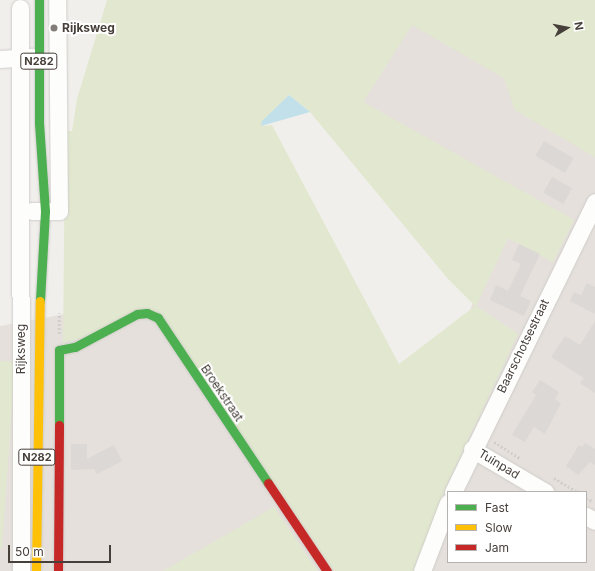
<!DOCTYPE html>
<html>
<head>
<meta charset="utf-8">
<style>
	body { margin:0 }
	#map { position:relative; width:595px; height:571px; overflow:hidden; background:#f1efec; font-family:Inter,sans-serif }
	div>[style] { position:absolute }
	.residential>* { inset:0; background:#e5e0db }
	.green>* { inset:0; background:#e2e8cf; transform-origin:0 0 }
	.water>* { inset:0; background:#c1e0ea }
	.building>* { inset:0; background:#dbd8d5; transform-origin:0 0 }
	.path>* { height:2.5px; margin-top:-1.25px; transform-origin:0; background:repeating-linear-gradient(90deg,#d1cfcb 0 2px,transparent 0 4px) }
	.roads { filter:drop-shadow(0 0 1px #cfcdca) drop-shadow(0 0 1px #cfcdca) }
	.street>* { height:17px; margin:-8.5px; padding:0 8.5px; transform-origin:8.5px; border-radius:8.5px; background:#fdfdfc }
	.fast>* { height:9px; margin:-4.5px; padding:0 4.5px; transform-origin:4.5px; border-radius:4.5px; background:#4caf50 }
	.slow>* { height:9px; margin:-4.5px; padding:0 4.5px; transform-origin:4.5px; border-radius:4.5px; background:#ffc107 }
	.jam>* { height:9px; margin:-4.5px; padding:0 4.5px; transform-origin:4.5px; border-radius:4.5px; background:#c62828 }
	.dots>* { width:11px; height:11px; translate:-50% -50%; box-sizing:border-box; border:2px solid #fff; border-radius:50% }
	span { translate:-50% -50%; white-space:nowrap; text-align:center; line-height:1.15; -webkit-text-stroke:4px #fff; paint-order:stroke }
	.shield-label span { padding:1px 3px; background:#fff; border:1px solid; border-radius:3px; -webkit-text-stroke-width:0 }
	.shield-label { font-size:11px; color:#473f39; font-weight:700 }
	.poi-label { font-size:12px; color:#473f39; font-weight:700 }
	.left { translate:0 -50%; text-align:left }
	.street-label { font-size:12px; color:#473f39 }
	.legend { position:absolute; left:447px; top:491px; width:140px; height:72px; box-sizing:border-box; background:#fff; border:1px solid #b5b2b0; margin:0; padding:5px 7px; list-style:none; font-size:12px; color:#473f39 }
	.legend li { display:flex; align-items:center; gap:8px; height:20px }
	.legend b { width:20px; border:1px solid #b5b2b0 }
	.north { position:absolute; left:547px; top:8px; width:40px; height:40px; -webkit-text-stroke:3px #fff; paint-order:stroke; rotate:80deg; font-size:11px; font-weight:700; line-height:16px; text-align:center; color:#473f39 }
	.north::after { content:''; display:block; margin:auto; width:14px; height:18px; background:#473f39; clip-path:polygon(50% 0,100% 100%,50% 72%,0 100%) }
	.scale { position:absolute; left:8px; top:545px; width:103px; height:18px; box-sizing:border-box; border:2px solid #473f39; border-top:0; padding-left:5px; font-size:12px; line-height:14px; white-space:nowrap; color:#473f39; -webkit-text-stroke:3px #fff; paint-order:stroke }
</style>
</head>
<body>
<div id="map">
	<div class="residential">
		<i style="clip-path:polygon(evenodd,409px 18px,595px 108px,595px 571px,381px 571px,505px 208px,346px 117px,409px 18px,448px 492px,586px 492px,586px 562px,448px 562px,448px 492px)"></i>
		<i style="clip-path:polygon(162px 296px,340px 571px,0 571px,0 326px)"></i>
	</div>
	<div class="green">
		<i style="clip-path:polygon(evenodd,107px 0,595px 0,595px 157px,515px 110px,504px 78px,412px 25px,363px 102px,574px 220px,553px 262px,508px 238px,476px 306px,518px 334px,446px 486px,414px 571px,328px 571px,161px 313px,63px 343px,65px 131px,72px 131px,77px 99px,107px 0,289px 95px,310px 112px,448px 279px,475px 306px,399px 364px,272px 125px,261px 126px,289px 95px)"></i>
		<i style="left:0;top:361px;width:15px;height:188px;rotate:4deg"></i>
		<i style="clip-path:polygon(274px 507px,317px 571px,163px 571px)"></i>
	</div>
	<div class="water">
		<i style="clip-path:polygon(289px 95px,310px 112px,261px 126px,262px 121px)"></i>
	</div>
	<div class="building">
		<i style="left:544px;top:141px;width:34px;height:17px;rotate:30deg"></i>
		<i style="left:552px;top:177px;width:23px;height:18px;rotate:29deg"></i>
		<i style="clip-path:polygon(519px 244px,540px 254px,520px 296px,531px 301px,524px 316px,490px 300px,496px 285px,508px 291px,521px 264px,512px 260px)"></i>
		<i style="clip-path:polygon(587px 283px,595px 287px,595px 314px,570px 301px,574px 292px,581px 295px)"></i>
		<i style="clip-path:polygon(595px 321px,595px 393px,580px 383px,584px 378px,551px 357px,565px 336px,580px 345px)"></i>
		<i style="clip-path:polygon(540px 380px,559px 392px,555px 399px,561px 403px,545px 434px,534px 427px,525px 442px,512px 435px,536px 395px,532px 392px)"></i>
		<i style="clip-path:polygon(585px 443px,595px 449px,595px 465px,590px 462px,578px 475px,566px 466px,579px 445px,582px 447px)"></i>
		<i style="clip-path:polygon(71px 444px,87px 444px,87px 459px,114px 445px,122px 461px,97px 474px,94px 469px,71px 470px)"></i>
	</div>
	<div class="path">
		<i style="left:59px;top:334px;width:21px;rotate:-90deg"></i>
		<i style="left:494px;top:442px;width:31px;rotate:32deg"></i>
		<i style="left:554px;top:478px;width:27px;rotate:31deg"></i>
		<i style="left:586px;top:498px;width:7px;rotate:27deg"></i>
	</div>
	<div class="roads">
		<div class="street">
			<i style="left:20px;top:8px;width:563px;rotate:89.9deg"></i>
			<i style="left:0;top:59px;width:31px;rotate:-4deg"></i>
			<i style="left:32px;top:211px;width:27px"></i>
			<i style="left:59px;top:211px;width:211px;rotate:-90.5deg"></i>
			<i style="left:472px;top:449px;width:85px;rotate:30.5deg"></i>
			<i style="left:453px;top:492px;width:323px;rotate:-63.9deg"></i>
			<i style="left:586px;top:516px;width:10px;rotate:29deg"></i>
			<i style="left:422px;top:571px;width:73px;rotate:-69.1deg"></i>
		</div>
		<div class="fast">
			<i style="left:39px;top:0;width:123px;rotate:90deg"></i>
			<i style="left:39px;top:123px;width:88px;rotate:86.1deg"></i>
			<i style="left:45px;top:211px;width:90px;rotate:93.2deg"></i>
			<i style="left:59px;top:425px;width:75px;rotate:-90deg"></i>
			<i style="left:59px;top:350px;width:16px;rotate:-11deg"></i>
			<i style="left:75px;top:347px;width:70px;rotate:-28deg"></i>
			<i style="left:137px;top:314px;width:10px;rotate:-6deg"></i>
			<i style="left:147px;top:313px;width:12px;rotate:24deg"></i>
			<i style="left:158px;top:318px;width:198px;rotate:56.3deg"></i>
		</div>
		<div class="slow">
			<i style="left:36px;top:571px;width:270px;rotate:-89.2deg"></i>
		</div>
		<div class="jam">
			<i style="left:268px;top:483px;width:106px;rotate:56.2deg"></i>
			<i style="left:58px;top:571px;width:146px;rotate:-89.6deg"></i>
		</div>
	</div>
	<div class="dots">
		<i style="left:54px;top:28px;background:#827d78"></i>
	</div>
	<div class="shield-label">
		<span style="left:39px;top:61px">N282</span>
		<span style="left:37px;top:457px">N282</span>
	</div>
	<div class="poi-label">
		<span class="left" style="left:62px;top:28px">Rijksweg</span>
	</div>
	<div class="street-label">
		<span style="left:523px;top:346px;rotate:-64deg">Baarschotsestraat</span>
		<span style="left:21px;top:349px;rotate:-90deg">Rijksweg</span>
		<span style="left:222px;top:393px;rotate:56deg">Broekstraat</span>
		<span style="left:499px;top:464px;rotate:31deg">Tuinpad</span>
	</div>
	<ul class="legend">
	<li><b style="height:5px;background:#4caf50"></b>Fast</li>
	<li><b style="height:5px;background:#ffc107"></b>Slow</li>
	<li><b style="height:5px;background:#c62828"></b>Jam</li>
	</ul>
	<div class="north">N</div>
	<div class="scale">50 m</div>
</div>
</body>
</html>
